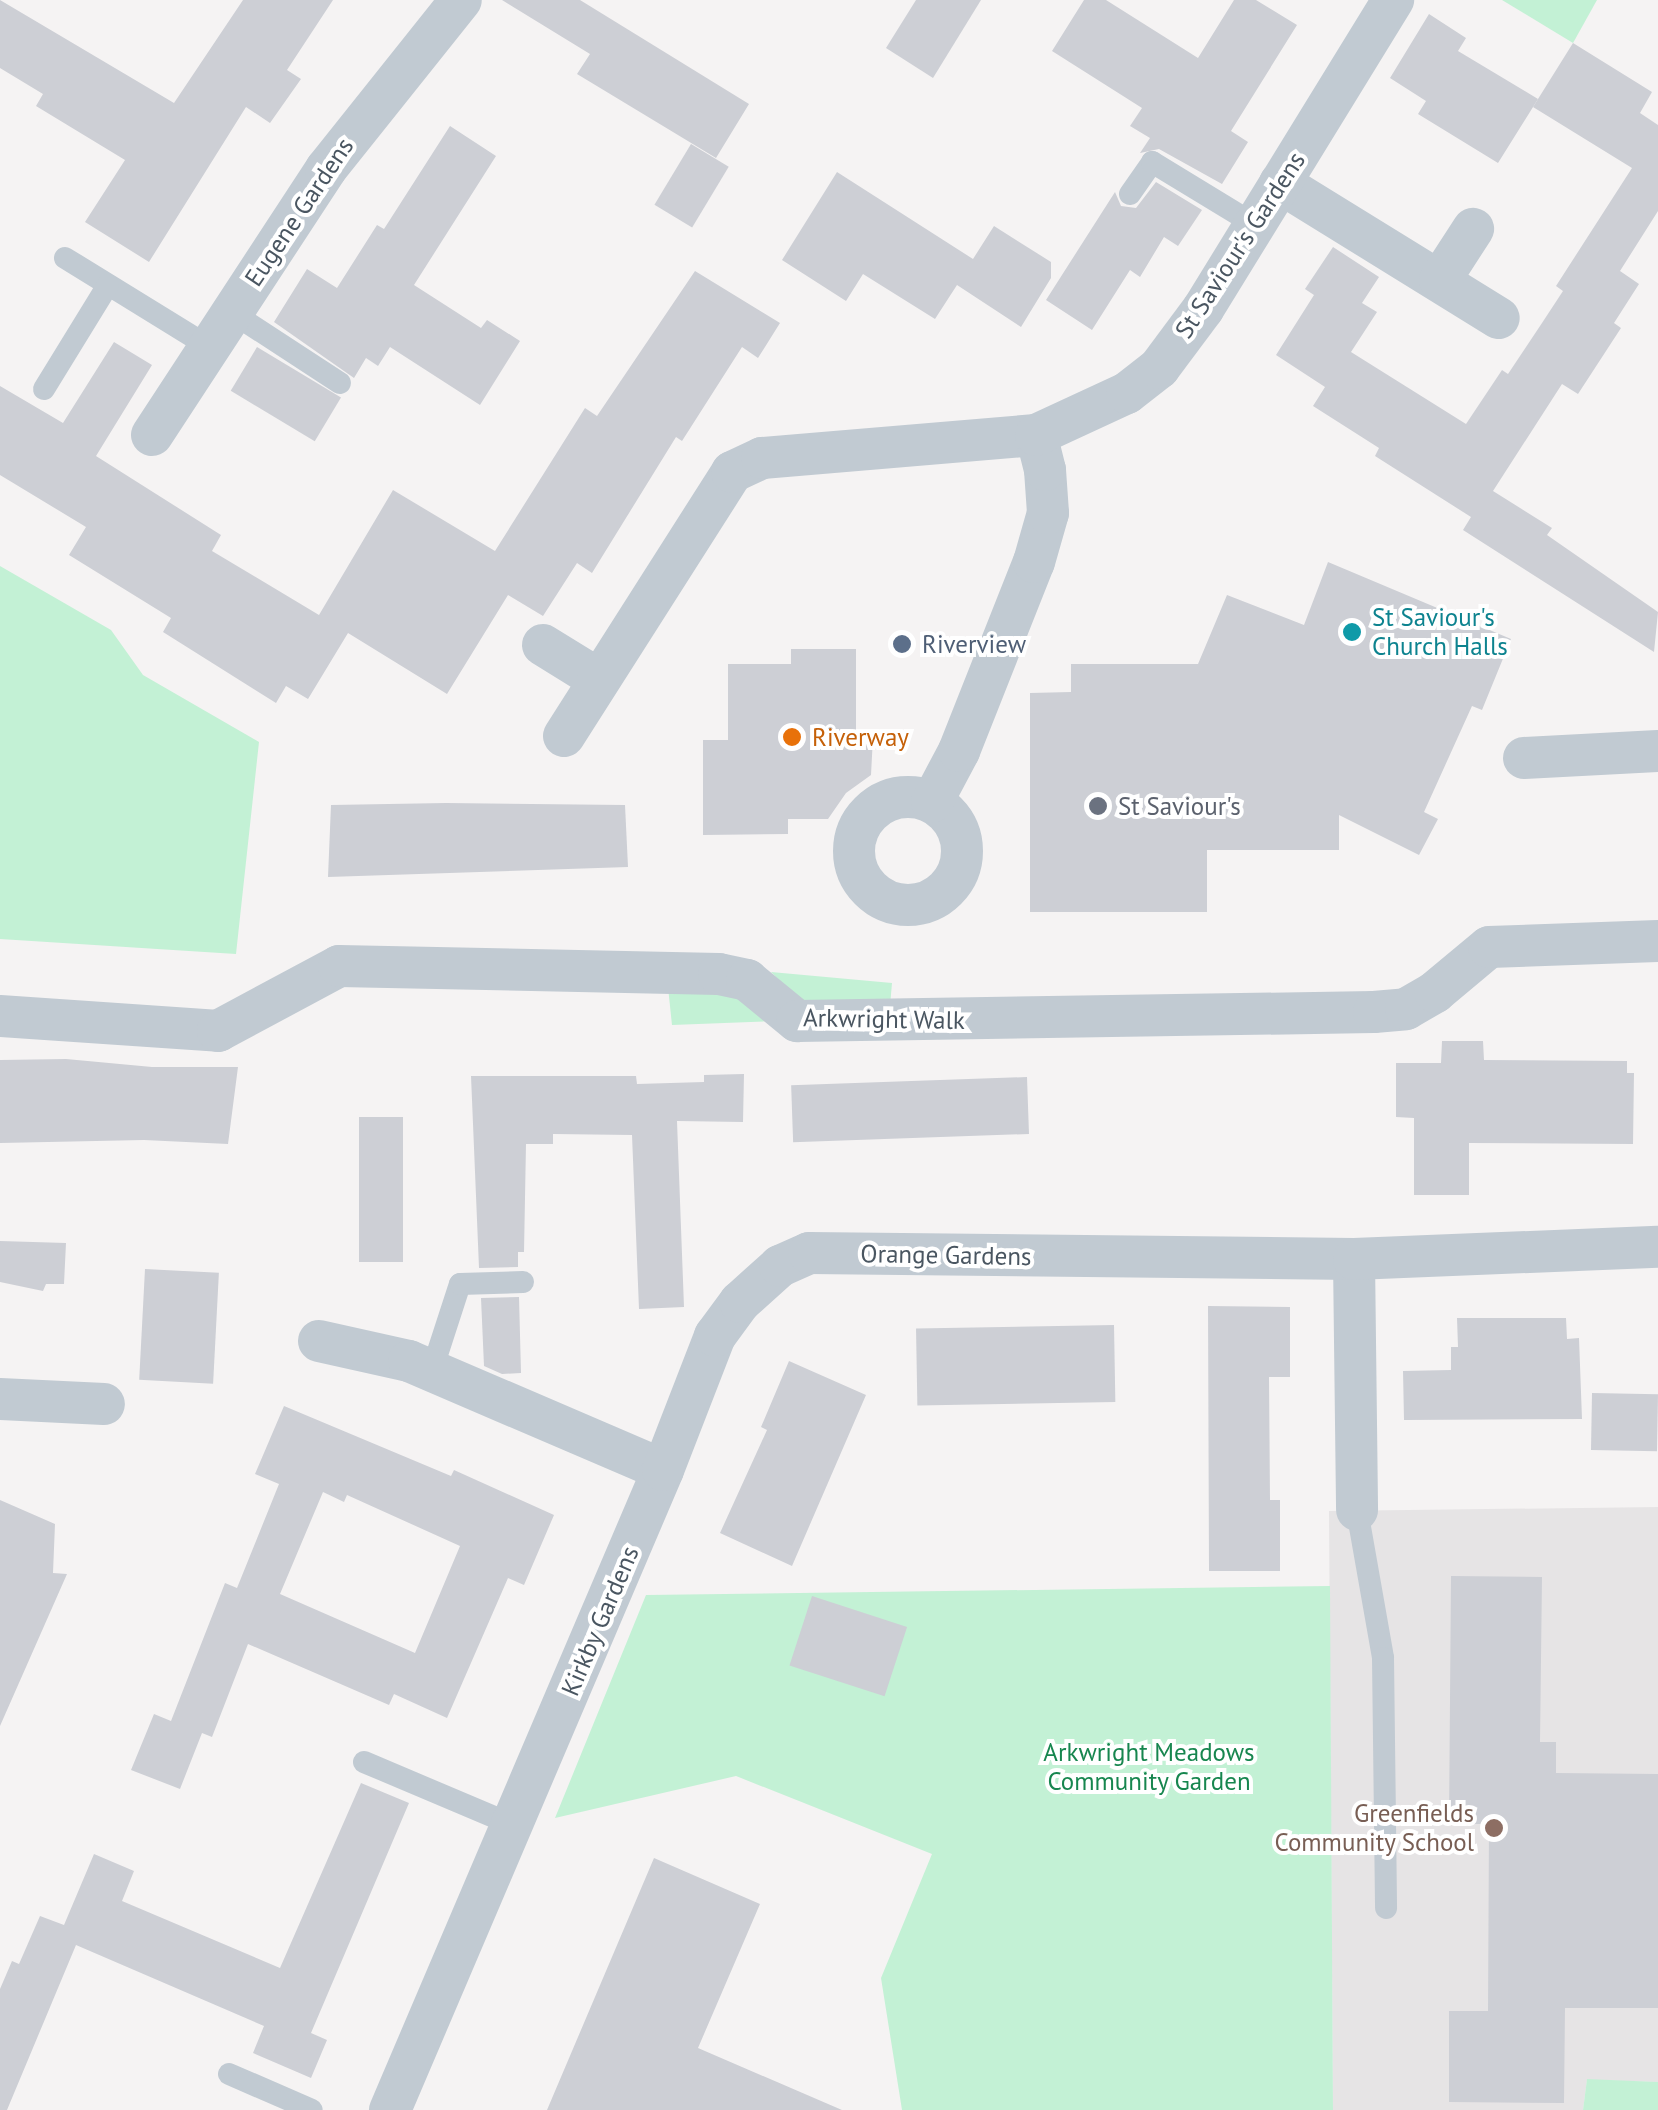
<!DOCTYPE html>
<html>
<head>
<meta charset="utf-8">
<style>
	body { margin:0 }
	#map { position:relative; width:1658px; height:2110px; overflow:hidden; background:#f5f3f3; font-family:"PT Sans",sans-serif }
	div>[style] { position:absolute }
	.education>* { inset:0; background:#e6e4e5 }
	.green>* { inset:0; background:#c3f1d5 }
	.building>* { inset:0; background:#cdcfd5; transform-origin:0 0 }
	.lane>* { height:22px; margin:-11px; padding:0 11px; transform-origin:11px; border-radius:11px; background:#c1cad2 }
	.street>* { height:42px; margin:-21px; padding:0 21px; transform-origin:21px; border-radius:21px; background:#c1cad2 }
	.street>.ring { margin:-21px; padding:0; box-sizing:content-box; background:none; border:42px solid #c1cad2; border-radius:50% }
	.dots>* { width:28px; height:28px; translate:-50% -50%; box-sizing:border-box; border:5px solid #fff; border-radius:50% }
	span { translate:-50% -50%; white-space:nowrap; text-align:center; line-height:1.15; -webkit-text-stroke:8px #fff; paint-order:stroke }
	.street-label { font-size:25px; color:#4a5661 }
	.culture-label { font-size:25px; color:#0d838f }
	.left { translate:0 -50%; text-align:left }
	.service-label { font-size:25px; color:#4e5e75 }
	.food-label { font-size:25px; color:#c56008 }
	.worship-label { font-size:25px; color:#5b616d }
	.park-label { font-size:25px; color:#17864f }
	.education-label { font-size:25px; color:#785e54 }
	.right { translate:-100% -50%; text-align:right }
</style>
</head>
<body>
<div id="map">
	<div class="education">
		<i style="clip-path:polygon(1658px 1507px,1658px 2082px,1587px 2080px,1583px 2110px,1333px 2110px,1329px 1511px)"></i>
	</div>
	<div class="green">
		<i style="clip-path:polygon(1502px 0,1597px 0,1573px 43px)"></i>
		<i style="clip-path:polygon(0 566px,111px 630px,143px 675px,259px 742px,236px 954px,0 939px)"></i>
		<i style="clip-path:polygon(771px 972px,892px 983px,890px 1006px,804px 1005px)"></i>
		<i style="clip-path:polygon(668px 987px,747px 992px,774px 1021px,672px 1025px)"></i>
		<i style="clip-path:polygon(1330px 1586px,1333px 2110px,902px 2110px,881px 1978px,932px 1854px,736px 1776px,555px 1818px,646px 1595px)"></i>
		<i style="clip-path:polygon(1587px 2079px,1658px 2082px,1658px 2110px,1583px 2110px)"></i>
	</div>
	<div class="building">
		<i style="clip-path:polygon(0 0,174px 103px,243px 0,333px 0,287px 70px,301px 79px,270px 123px,246px 107px,149px 262px,85px 222px,125px 160px,36px 106px,43px 94px,0 68px)"></i>
		<i style="clip-path:polygon(502px 0,580px 0,749px 104px,716px 158px,577px 74px,590px 54px)"></i>
		<i style="clip-path:polygon(916px 0,981px 0,933px 78px,886px 48px)"></i>
		<i style="clip-path:polygon(1084px 0,1106px 0,1198px 58px,1234px 0,1256px 0,1297px 25px,1231px 131px,1248px 142px,1222px 184px,1159px 149px,1140px 153px,1150px 138px,1130px 126px,1142px 108px,1052px 51px)"></i>
		<i style="clip-path:polygon(1429px 14px,1466px 38px,1458px 51px,1538px 99px,1498px 163px,1418px 114px,1426px 101px,1390px 78px)"></i>
		<i style="clip-path:polygon(1573px 43px,1652px 92px,1640px 113px,1658px 125px,1658px 211px,1620px 271px,1639px 284px,1614px 323px,1621px 328px,1578px 394px,1562px 384px,1493px 491px,1552px 528px,1547px 535px,1658px 612px,1654px 652px,1463px 530px,1471px 517px,1375px 456px,1379px 448px,1313px 406px,1325px 387px,1276px 355px,1314px 295px,1305px 289px,1333px 247px,1379px 277px,1362px 303px,1377px 312px,1351px 352px,1466px 424px,1502px 370px,1508px 374px,1542px 323px,1563px 291px,1556px 286px,1632px 168px,1533px 107px)"></i>
		<i style="clip-path:polygon(450px 126px,496px 156px,414px 285px,481px 328px,487px 320px,520px 341px,480px 405px,390px 347px,378px 366px,366px 358px,354px 378px,274px 322px,307px 269px,337px 288px,377px 225px,384px 229px)"></i>
		<i style="left:691px;top:144px;width:44px;height:71px;rotate:31deg"></i>
		<i style="clip-path:polygon(837px 172px,973px 259px,994px 226px,1051px 262px,1051px 278px,1021px 327px,957px 285px,935px 319px,863px 274px,846px 301px,782px 260px)"></i>
		<i style="clip-path:polygon(1156px 182px,1202px 210px,1178px 246px,1164px 237px,1140px 277px,1130px 270px,1092px 330px,1046px 300px,1115px 192px,1121px 206px,1136px 208px)"></i>
		<i style="clip-path:polygon(695px 271px,780px 323px,758px 358px,742px 347px,682px 441px,676px 437px,592px 573px,577px 563px,543px 616px,508px 595px,447px 694px,348px 633px,308px 699px,286px 686px,276px 703px,163px 632px,171px 618px,69px 555px,86px 527px,0 475px,0 386px,63px 423px,114px 342px,152px 365px,96px 456px,221px 535px,212px 551px,319px 615px,393px 490px,495px 551px,585px 408px,597px 416px)"></i>
		<i style="left:257px;top:347px;width:98px;height:51px;rotate:31deg"></i>
		<i style="clip-path:polygon(1328px 562px,1511px 639px,1482px 710px,1472px 706px,1424px 812px,1438px 819px,1419px 855px,1339px 815px,1339px 850px,1207px 850px,1207px 912px,1030px 912px,1030px 693px,1071px 692px,1071px 664px,1198px 664px,1227px 595px,1304px 625px)"></i>
		<i style="clip-path:polygon(791px 649px,856px 649px,856px 737px,873px 737px,871px 775px,846px 793px,828px 819px,788px 819px,788px 834px,703px 835px,703px 740px,728px 740px,728px 664px,791px 664px)"></i>
		<i style="clip-path:polygon(446px 803px,625px 805px,628px 867px,328px 877px,331px 805px)"></i>
		<i style="clip-path:polygon(1442px 1041px,1483px 1041px,1484px 1060px,1627px 1061px,1627px 1073px,1634px 1073px,1633px 1144px,1469px 1143px,1469px 1195px,1414px 1195px,1414px 1118px,1396px 1117px,1396px 1063px,1441px 1063px)"></i>
		<i style="clip-path:polygon(66px 1059px,152px 1067px,238px 1067px,228px 1144px,144px 1140px,0 1143px,0 1060px)"></i>
		<i style="clip-path:polygon(744px 1074px,743px 1122px,677px 1121px,684px 1307px,639px 1309px,632px 1135px,553px 1134px,553px 1144px,526px 1144px,524px 1252px,518px 1252px,518px 1267px,479px 1268px,471px 1076px,636px 1076px,637px 1084px,704px 1082px,704px 1075px)"></i>
		<i style="left:1027px;top:1077px;width:57px;height:236px;rotate:88deg"></i>
		<i style="left:359px;top:1117px;width:44px;height:145px"></i>
		<i style="clip-path:polygon(0 1241px,66px 1243px,64px 1284px,46px 1284px,43px 1291px,0 1282px)"></i>
		<i style="left:145px;top:1269px;width:74px;height:111px;rotate:3deg"></i>
		<i style="clip-path:polygon(519px 1297px,521px 1373px,502px 1374px,484px 1366px,481px 1298px)"></i>
		<i style="clip-path:polygon(1208px 1306px,1290px 1307px,1290px 1377px,1269px 1377px,1270px 1500px,1280px 1500px,1280px 1571px,1209px 1571px)"></i>
		<i style="clip-path:polygon(1457px 1318px,1566px 1318px,1567px 1339px,1579px 1338px,1582px 1419px,1404px 1420px,1403px 1371px,1451px 1370px,1451px 1347px,1458px 1347px)"></i>
		<i style="left:1114px;top:1325px;width:77px;height:198px;rotate:89deg"></i>
		<i style="clip-path:polygon(789px 1361px,866px 1395px,792px 1566px,720px 1533px,767px 1430px,761px 1427px)"></i>
		<i style="left:1592px;top:1393px;width:66px;height:57px;rotate:1deg"></i>
		<i style="clip-path:polygon(evenodd,284px 1406px,451px 1476px,454px 1470px,554px 1515px,524px 1585px,508px 1578px,447px 1718px,394px 1694px,389px 1705px,248px 1644px,212px 1737px,202px 1733px,180px 1789px,131px 1770px,154px 1714px,171px 1721px,225px 1583px,237px 1588px,279px 1484px,255px 1474px,284px 1406px,323px 1492px,344px 1502px,347px 1495px,460px 1546px,415px 1653px,280px 1594px,323px 1492px)"></i>
		<i style="clip-path:polygon(0 1500px,55px 1524px,53px 1573px,67px 1574px,0 1726px)"></i>
		<i style="clip-path:polygon(1451px 1576px,1542px 1577px,1540px 1742px,1556px 1742px,1556px 1773px,1658px 1774px,1658px 2008px,1565px 2008px,1564px 2103px,1449px 2102px,1449px 2011px,1488px 2011px,1489px 1824px,1449px 1824px)"></i>
		<i style="left:812px;top:1596px;width:100px;height:73px;rotate:18deg"></i>
		<i style="clip-path:polygon(361px 1783px,409px 1803px,311px 2033px,327px 2040px,311px 2078px,253px 2053px,264px 2026px,76px 1945px,7px 2110px,0 2110px,0 1989px,12px 1961px,19px 1964px,40px 1916px,64px 1925px,94px 1854px,134px 1871px,122px 1901px,280px 1968px)"></i>
		<i style="clip-path:polygon(654px 1858px,760px 1904px,698px 2048px,842px 2110px,547px 2110px)"></i>
	</div>
	<div class="lane">
		<i style="left:1130px;top:194px;width:39px;rotate:-55deg"></i>
		<i style="left:1152px;top:162px;width:119px;rotate:31.3deg"></i>
		<i style="left:65px;top:258px;width:168px;rotate:31.6deg"></i>
		<i style="left:231px;top:312px;width:130px;rotate:33.1deg"></i>
		<i style="left:44px;top:389px;width:122px;rotate:-58.4deg"></i>
		<i style="left:432px;top:1370px;width:90px;rotate:-72deg"></i>
		<i style="left:460px;top:1284px;width:63px;rotate:-1.8deg"></i>
		<i style="left:1357px;top:1510px;width:150px;rotate:80deg"></i>
		<i style="left:1383px;top:1658px;width:250px;rotate:89.3deg"></i>
		<i style="left:364px;top:1762px;width:162px;rotate:22.9deg"></i>
		<i style="left:229px;top:2074px;width:90px;rotate:23.4deg"></i>
	</div>
	<div class="street">
		<i style="left:1280px;top:183px;width:257px;rotate:31.7deg"></i>
		<i style="left:1440px;top:280px;width:61px;rotate:-57.1deg"></i>
		<i style="left:152px;top:435px;width:318px;rotate:-56.8deg"></i>
		<i style="left:326px;top:169px;width:216px;rotate:-51.4deg"></i>
		<i style="left:543px;top:645px;width:65px;rotate:31.7deg"></i>
		<i style="left:564px;top:736px;width:313px;rotate:-57.5deg"></i>
		<i style="left:732px;top:472px;width:33px;rotate:-25deg"></i>
		<i style="left:762px;top:458px;width:275px;rotate:-4.8deg"></i>
		<i style="left:1524px;top:758px;width:134px;rotate:-3deg"></i>
		<i class="ring" style="left:854px;top:797px;width:66px;height:66px"></i>
		<i style="left:932px;top:802px;width:58px;rotate:-62.1deg"></i>
		<i style="left:959px;top:751px;width:203px;rotate:-68.4deg"></i>
		<i style="left:1034px;top:562px;width:51px;rotate:-74.1deg"></i>
		<i style="left:1048px;top:513px;width:43px;rotate:-94deg"></i>
		<i style="left:1045px;top:470px;width:36px;rotate:-104deg"></i>
		<i style="left:1036px;top:435px;width:100px;rotate:-24.8deg"></i>
		<i style="left:1127px;top:393px;width:41px;rotate:-38deg"></i>
		<i style="left:1159px;top:368px;width:74px;rotate:-53.3deg"></i>
		<i style="left:1203px;top:309px;width:363px;rotate:-58.4deg"></i>
		<i style="left:0;top:1016px;width:219px;rotate:3.9deg"></i>
		<i style="left:218px;top:1031px;width:137px;rotate:-28.2deg"></i>
		<i style="left:339px;top:966px;width:380px;rotate:1.2deg"></i>
		<i style="left:719px;top:974px;width:29px;rotate:12deg"></i>
		<i style="left:747px;top:980px;width:65px;rotate:39.4deg"></i>
		<i style="left:797px;top:1021px;width:577px;rotate:-0.89deg"></i>
		<i style="left:1374px;top:1012px;width:32px;rotate:-5deg"></i>
		<i style="left:1406px;top:1009px;width:34px;rotate:-30deg"></i>
		<i style="left:1435px;top:992px;width:70px;rotate:-39.8deg"></i>
		<i style="left:1489px;top:947px;width:169px;rotate:-2deg"></i>
		<i style="left:1354px;top:1259px;width:251px;rotate:89.3deg"></i>
		<i style="left:319px;top:1341px;width:92px;rotate:12.5deg"></i>
		<i style="left:409px;top:1361px;width:276px;rotate:23.2deg"></i>
		<i style="left:663px;top:1470px;width:696px;rotate:113.1deg"></i>
		<i style="left:0;top:1399px;width:104px;rotate:2.8deg"></i>
		<i style="left:663px;top:1470px;width:144px;rotate:-68.8deg"></i>
		<i style="left:715px;top:1336px;width:42px;rotate:-53.7deg"></i>
		<i style="left:740px;top:1302px;width:54px;rotate:-42deg"></i>
		<i style="left:780px;top:1266px;width:32px;rotate:-24deg"></i>
		<i style="left:809px;top:1253px;width:545px;rotate:0.63deg"></i>
		<i style="left:1354px;top:1259px;width:304px;rotate:-2.3deg"></i>
	</div>
	<div class="dots">
		<i style="left:1352px;top:632px;background:#0f9aa8"></i>
		<i style="left:902px;top:644px;background:#5c6f8a"></i>
		<i style="left:792px;top:737px;background:#e8710a"></i>
		<i style="left:1098px;top:806px;background:#6b7280"></i>
		<i style="left:1494px;top:1828px;background:#8d6e63"></i>
	</div>
	<div class="street-label">
		<span style="left:299px;top:212px;rotate:-56deg">Eugene Gardens</span>
		<span style="left:1240px;top:245px;rotate:-57deg">St Saviour's Gardens</span>
		<span style="left:884px;top:1019px;rotate:1deg">Arkwright Walk</span>
		<span style="left:946px;top:1255px;rotate:1deg">Orange Gardens</span>
		<span style="left:600px;top:1621px;rotate:-67deg">Kirkby Gardens</span>
	</div>
	<div class="culture-label">
		<span class="left" style="left:1372px;top:632px">St Saviour's<br>Church Halls</span>
	</div>
	<div class="service-label">
		<span class="left" style="left:922px;top:644px">Riverview</span>
	</div>
	<div class="food-label">
		<span class="left" style="left:812px;top:737px">Riverway</span>
	</div>
	<div class="worship-label">
		<span class="left" style="left:1118px;top:806px">St Saviour's</span>
	</div>
	<div class="park-label">
		<span style="left:1149px;top:1767px">Arkwright Meadows<br>Community Garden</span>
	</div>
	<div class="education-label">
		<span class="right" style="left:1474px;top:1828px">Greenfields<br>Community School</span>
	</div>
</div>
</body>
</html>
